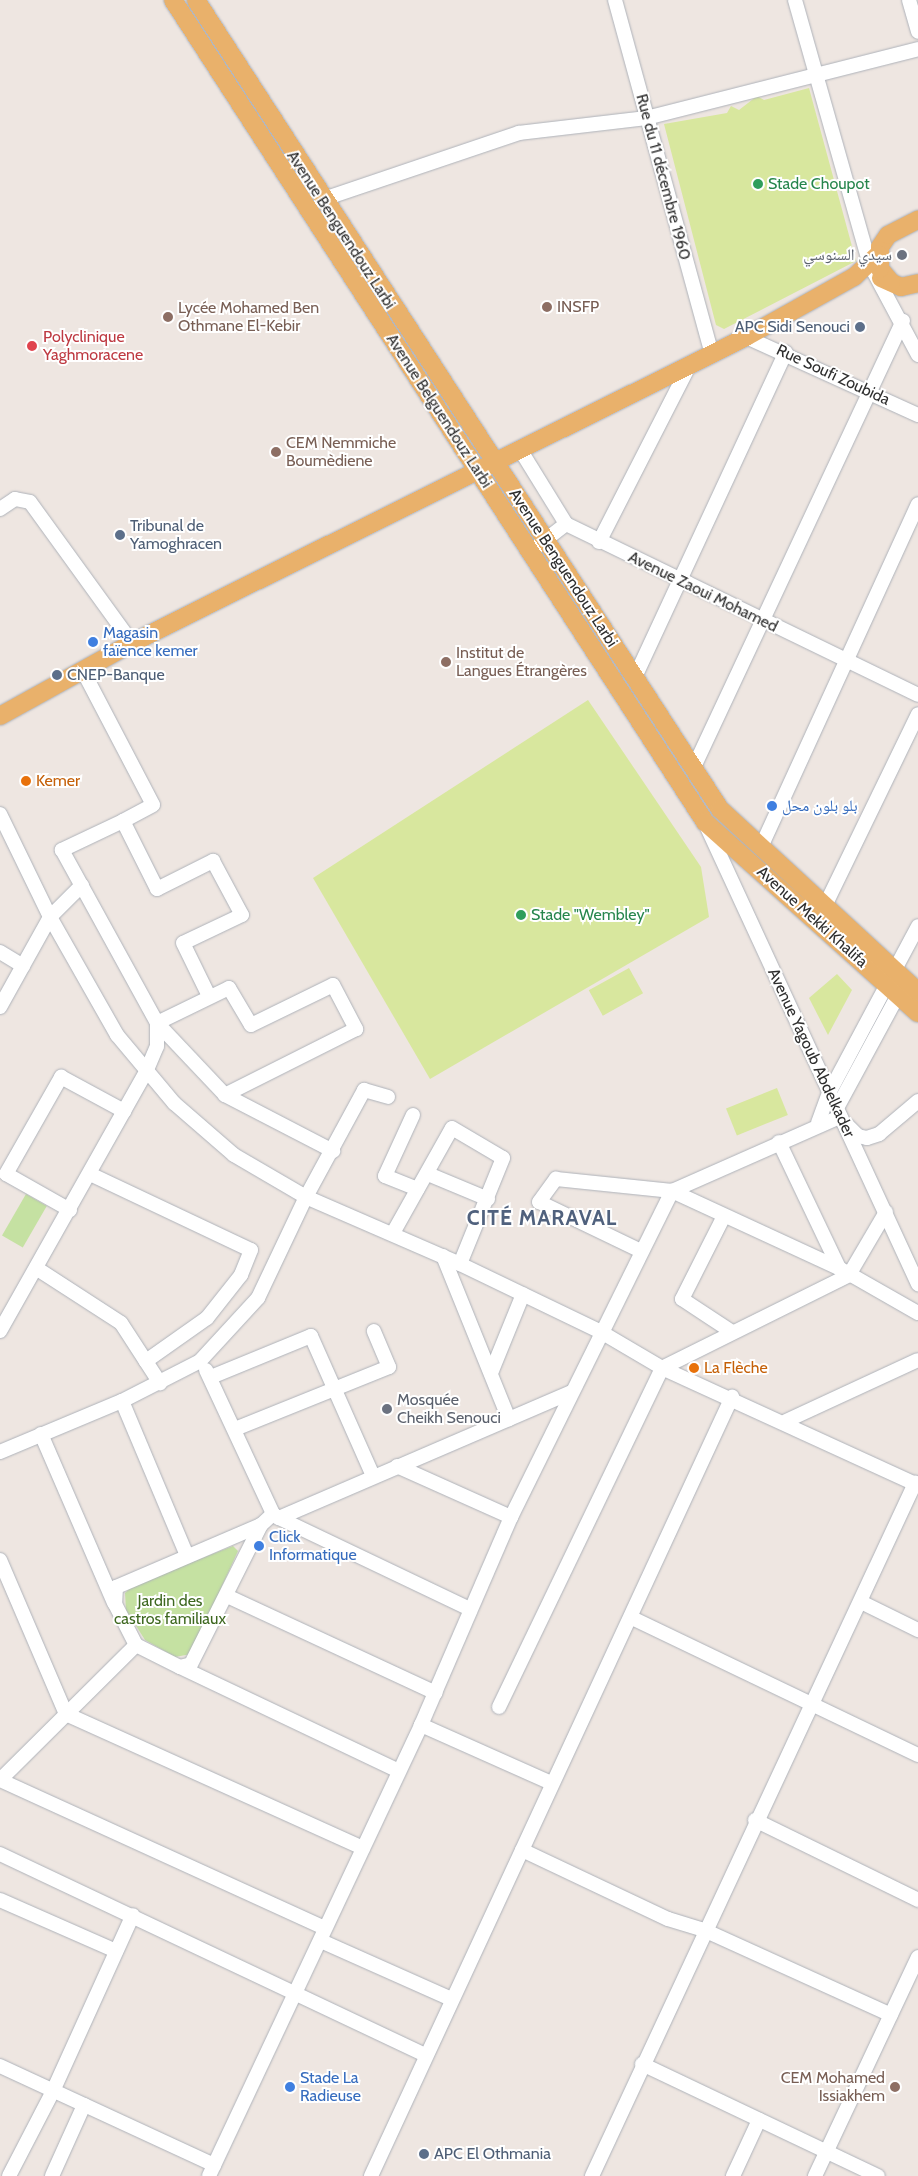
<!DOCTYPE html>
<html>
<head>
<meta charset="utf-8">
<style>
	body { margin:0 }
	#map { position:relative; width:918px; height:2176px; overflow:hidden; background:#eee6e1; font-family:Cabin,"Noto Naskh Arabic",sans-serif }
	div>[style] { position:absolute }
	.green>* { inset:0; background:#c5e1a2; transform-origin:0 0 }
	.pitch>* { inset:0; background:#d8e79e; transform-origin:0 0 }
	.roads { filter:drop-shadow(0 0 1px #aeb2b9) drop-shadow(0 0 1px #aeb2b9) }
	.minor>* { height:14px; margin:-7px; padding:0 7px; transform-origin:7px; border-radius:7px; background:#fff }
	.major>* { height:18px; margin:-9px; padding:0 9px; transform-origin:9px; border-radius:9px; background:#e9b16b }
	.dots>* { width:14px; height:14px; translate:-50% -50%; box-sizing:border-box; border:2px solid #fff; border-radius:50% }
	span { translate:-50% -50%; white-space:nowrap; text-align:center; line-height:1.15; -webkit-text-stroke:4px #fff; paint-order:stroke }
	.street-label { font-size:16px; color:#2e2e2e }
	.leisure-label { font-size:16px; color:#27864d }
	.left { translate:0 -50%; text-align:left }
	.worship-label { font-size:16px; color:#5b616d }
	.right { translate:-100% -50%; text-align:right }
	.education-label { font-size:16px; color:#785e54 }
	.service-label { font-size:16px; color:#4e5e75 }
	.health-label { font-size:16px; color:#be3a42 }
	.shop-label { font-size:16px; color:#366cbe }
	.food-label { font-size:16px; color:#c56008 }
	.park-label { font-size:16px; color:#3e6820 }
	.district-label { font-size:21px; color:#50617d; font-weight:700; letter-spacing:1px }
</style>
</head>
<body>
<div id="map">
	<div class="green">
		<i style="left:26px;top:1194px;width:24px;height:48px;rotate:30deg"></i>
		<i style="clip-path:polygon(233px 1546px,238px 1551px,191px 1654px,175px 1657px,145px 1640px,126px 1610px,125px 1593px,133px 1585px)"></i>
	</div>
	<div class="pitch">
		<i style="clip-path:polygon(809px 88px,856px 261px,724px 329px,716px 325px,664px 124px,727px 113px,731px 106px,739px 110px,757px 96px,764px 100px)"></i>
		<i style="clip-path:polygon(588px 700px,701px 867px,709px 917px,430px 1079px,313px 878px)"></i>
		<i style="left:629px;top:968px;width:29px;height:46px;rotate:61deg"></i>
		<i style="clip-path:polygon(837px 974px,852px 990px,828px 1035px,809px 998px)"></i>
		<i style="left:777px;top:1088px;width:29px;height:55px;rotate:68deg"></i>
	</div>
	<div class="roads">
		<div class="minor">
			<i style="left:615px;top:0;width:368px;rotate:74.7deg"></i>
			<i style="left:795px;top:0;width:275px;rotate:74.2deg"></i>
			<i style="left:870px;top:265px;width:102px;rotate:61.9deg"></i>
			<i style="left:909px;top:0;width:33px;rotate:74deg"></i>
			<i style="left:321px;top:200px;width:209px;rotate:-18.7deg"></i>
			<i style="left:519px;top:133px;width:128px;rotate:-6.7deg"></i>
			<i style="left:646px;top:118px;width:281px;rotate:-14.2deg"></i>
			<i style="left:746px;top:337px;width:189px;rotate:24.4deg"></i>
			<i style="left:521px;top:451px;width:86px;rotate:58.3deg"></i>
			<i style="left:566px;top:524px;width:391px;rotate:25.9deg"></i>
			<i style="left:0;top:509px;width:18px;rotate:-34deg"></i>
			<i style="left:15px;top:499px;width:15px;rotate:11deg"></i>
			<i style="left:30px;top:502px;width:174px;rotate:54.1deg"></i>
			<i style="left:599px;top:542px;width:198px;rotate:-62.9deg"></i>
			<i style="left:530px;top:552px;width:46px;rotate:-37.9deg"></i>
			<i style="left:82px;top:669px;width:153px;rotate:62.4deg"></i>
			<i style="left:153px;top:805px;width:34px;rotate:152deg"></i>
			<i style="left:123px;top:821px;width:76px;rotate:63.4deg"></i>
			<i style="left:157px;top:889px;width:63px;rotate:-26.6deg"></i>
			<i style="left:213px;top:861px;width:61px;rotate:61.8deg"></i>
			<i style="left:242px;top:915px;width:65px;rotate:154.6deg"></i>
			<i style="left:183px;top:943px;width:59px;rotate:63.9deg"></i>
			<i style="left:635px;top:677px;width:358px;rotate:-65.1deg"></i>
			<i style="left:693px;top:769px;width:495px;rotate:-64.9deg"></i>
			<i style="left:0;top:814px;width:114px;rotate:64.1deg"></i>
			<i style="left:50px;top:917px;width:136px;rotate:60.4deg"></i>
			<i style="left:117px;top:1035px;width:89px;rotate:50deg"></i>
			<i style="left:174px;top:1103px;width:79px;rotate:40.9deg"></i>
			<i style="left:234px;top:1155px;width:83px;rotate:30.3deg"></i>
			<i style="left:306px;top:1197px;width:168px;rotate:23.5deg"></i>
			<i style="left:460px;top:1264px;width:157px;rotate:25.7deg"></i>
			<i style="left:601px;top:1332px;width:71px;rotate:30.5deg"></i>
			<i style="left:662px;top:1368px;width:281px;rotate:24.6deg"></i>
			<i style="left:123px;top:821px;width:68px;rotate:154.6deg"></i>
			<i style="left:62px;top:850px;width:197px;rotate:61.2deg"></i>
			<i style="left:157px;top:1023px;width:99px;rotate:46.6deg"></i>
			<i style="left:225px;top:1095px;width:122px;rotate:27.4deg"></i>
			<i style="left:706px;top:825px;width:506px;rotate:65.21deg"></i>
			<i style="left:761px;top:847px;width:377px;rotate:-65.4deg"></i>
			<i style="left:821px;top:914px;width:222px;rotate:-64.1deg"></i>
			<i style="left:0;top:952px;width:27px;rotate:31deg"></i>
			<i style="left:0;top:1007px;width:103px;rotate:-60.9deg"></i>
			<i style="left:50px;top:917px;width:45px;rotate:-45deg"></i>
			<i style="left:837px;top:1108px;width:136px;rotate:-61.6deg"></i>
			<i style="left:413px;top:1115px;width:67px;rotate:114.7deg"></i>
			<i style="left:385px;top:1176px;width:35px;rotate:22deg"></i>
			<i style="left:818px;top:1123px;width:32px;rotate:-70deg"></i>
			<i style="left:829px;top:1093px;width:189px;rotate:-61.9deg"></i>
			<i style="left:847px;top:1125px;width:16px;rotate:45deg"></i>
			<i style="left:858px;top:1136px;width:9px;rotate:13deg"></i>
			<i style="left:867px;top:1138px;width:13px;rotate:-18deg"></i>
			<i style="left:879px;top:1134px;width:51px;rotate:-40.2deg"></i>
			<i style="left:779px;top:1142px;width:140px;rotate:64.5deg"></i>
			<i style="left:90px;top:1174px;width:178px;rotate:25.3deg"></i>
			<i style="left:251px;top:1250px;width:27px;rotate:112deg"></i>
			<i style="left:241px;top:1275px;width:55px;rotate:128.3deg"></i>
			<i style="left:207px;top:1318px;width:75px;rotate:144.8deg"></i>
			<i style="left:428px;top:1174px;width:65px;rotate:22.6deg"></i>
			<i style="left:70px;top:1210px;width:73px;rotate:-150.6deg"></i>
			<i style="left:6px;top:1174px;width:112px;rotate:-60.4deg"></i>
			<i style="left:61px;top:1077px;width:72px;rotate:28.4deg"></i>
			<i style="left:724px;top:1216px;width:93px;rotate:116.8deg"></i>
			<i style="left:682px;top:1299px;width:60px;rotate:33.4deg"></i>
			<i style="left:393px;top:1233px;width:120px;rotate:-60.7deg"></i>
			<i style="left:452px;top:1128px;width:59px;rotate:30.5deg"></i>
			<i style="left:503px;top:1158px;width:114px;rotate:112.1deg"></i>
			<i style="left:641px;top:1251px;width:113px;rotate:-154.3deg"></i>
			<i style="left:539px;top:1202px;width:29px;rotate:-54deg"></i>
			<i style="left:556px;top:1179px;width:117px;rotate:5.9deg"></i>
			<i style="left:672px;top:1191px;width:184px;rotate:24.8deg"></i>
			<i style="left:839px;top:1268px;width:91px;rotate:29.7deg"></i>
			<i style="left:443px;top:1256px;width:176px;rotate:68deg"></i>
			<i style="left:36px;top:1268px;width:101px;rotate:32.9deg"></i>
			<i style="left:121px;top:1323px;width:72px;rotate:57deg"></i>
			<i style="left:0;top:1331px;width:297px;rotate:-60.6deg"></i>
			<i style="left:146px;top:1072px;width:28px;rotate:-67deg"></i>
			<i style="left:157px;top:1046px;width:23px;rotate:-90deg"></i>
			<i style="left:157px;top:1023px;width:80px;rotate:-25.9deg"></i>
			<i style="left:229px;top:988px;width:43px;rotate:59.3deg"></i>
			<i style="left:251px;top:1025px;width:91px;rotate:-26deg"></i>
			<i style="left:333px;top:985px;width:50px;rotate:62.4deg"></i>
			<i style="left:356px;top:1029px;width:147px;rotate:153.3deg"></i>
			<i style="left:206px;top:1370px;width:159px;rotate:65deg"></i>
			<i style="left:491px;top:1373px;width:85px;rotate:-67.9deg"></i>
			<i style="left:211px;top:1377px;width:108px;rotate:-22.3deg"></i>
			<i style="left:311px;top:1336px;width:153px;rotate:66.1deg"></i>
			<i style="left:122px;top:1401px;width:165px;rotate:67.2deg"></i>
			<i style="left:786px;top:1421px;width:145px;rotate:-24.8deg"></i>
			<i style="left:235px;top:1429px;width:166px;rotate:-21.9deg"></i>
			<i style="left:389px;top:1367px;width:39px;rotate:-113deg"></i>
			<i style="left:41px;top:1434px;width:184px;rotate:66.6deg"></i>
			<i style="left:0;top:1452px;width:132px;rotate:-22.7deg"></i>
			<i style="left:122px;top:1401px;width:88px;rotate:-27.1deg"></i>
			<i style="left:200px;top:1361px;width:86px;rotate:-47.4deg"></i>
			<i style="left:258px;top:1298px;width:112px;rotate:-64.6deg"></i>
			<i style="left:306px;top:1197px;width:122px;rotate:-61.5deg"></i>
			<i style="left:364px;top:1090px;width:25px;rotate:16deg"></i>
			<i style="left:397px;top:1466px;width:125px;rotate:24.1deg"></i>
			<i style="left:279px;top:1518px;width:212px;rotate:25.5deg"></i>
			<i style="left:261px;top:1525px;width:158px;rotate:156.8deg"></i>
			<i style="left:116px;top:1587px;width:17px;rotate:93deg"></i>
			<i style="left:115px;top:1604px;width:46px;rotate:62.9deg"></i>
			<i style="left:136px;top:1645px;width:49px;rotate:26.6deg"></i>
			<i style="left:180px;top:1667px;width:11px;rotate:-15deg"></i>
			<i style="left:191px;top:1664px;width:156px;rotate:-63.3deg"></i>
			<i style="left:261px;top:1525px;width:16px;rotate:-43deg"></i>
			<i style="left:273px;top:1514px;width:7px;rotate:34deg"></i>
			<i style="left:279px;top:1518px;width:318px;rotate:-23.3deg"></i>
			<i style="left:0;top:1560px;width:168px;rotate:66.8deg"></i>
			<i style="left:66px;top:1714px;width:326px;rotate:24.3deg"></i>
			<i style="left:227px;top:1596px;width:230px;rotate:24.9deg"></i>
			<i style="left:861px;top:1602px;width:64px;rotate:26.2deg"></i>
			<i style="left:632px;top:1618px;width:317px;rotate:25.6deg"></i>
			<i style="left:180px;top:1667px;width:242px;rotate:25.4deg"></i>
			<i style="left:499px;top:1707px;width:376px;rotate:-64.3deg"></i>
			<i style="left:662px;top:1368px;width:209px;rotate:-26.4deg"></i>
			<i style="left:849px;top:1275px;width:73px;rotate:-59.6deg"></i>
			<i style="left:421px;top:1725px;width:142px;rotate:24deg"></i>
			<i style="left:0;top:1780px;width:357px;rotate:24.5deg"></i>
			<i style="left:0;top:1780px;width:192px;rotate:-44.8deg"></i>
			<i style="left:755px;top:1820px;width:182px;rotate:26.1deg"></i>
			<i style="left:522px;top:1850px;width:161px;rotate:25.3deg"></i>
			<i style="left:668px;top:1919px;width:38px;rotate:17deg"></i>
			<i style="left:704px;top:1930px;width:205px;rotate:24.4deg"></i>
			<i style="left:0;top:1854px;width:471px;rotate:25.3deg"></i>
			<i style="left:0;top:1900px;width:127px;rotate:23.7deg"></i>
			<i style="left:321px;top:1941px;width:142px;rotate:24deg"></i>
			<i style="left:642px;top:2064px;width:261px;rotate:25.4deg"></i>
			<i style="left:0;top:2066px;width:236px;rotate:24.8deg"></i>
			<i style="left:9px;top:2176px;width:96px;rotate:-62.6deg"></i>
			<i style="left:53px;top:2091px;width:193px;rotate:-65.6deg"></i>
			<i style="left:52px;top:2176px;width:78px;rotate:-65.7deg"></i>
			<i style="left:209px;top:2176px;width:498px;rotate:-64.8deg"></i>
			<i style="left:421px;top:1725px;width:227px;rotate:-66.6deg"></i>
			<i style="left:511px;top:1517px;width:364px;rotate:-63.7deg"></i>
			<i style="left:672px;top:1191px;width:184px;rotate:-23.8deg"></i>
			<i style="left:371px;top:2176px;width:859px;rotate:-65.14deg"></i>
			<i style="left:592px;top:2176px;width:765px;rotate:-65.01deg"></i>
			<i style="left:733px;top:2176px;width:62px;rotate:-65.1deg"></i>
			<i style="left:815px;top:2176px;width:242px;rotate:-64.8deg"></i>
		</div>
		<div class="major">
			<i style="left:173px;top:0;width:979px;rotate:57.09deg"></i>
			<i style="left:705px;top:822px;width:286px;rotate:41.9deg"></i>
			<i style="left:196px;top:0;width:964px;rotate:57.07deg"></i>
			<i style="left:720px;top:809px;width:270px;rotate:42.7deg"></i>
			<i style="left:881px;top:278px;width:22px;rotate:24deg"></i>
			<i style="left:901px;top:287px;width:17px;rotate:-13deg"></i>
			<i style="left:891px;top:282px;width:17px;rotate:-130deg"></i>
			<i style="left:880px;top:269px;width:22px;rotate:-90deg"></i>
			<i style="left:880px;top:247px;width:14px;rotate:-56deg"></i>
			<i style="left:888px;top:235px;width:34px;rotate:-27deg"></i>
			<i style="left:0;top:716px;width:151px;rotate:-28.9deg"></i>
			<i style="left:132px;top:643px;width:686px;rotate:-26.49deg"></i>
			<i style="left:746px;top:337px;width:124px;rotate:-29.1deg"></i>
			<i style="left:854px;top:277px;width:33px;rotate:-43deg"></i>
		</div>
	</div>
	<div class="dots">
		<i style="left:758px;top:184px;background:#2e9e5b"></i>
		<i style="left:902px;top:255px;background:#6b7280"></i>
		<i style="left:547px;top:307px;background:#8d6e63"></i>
		<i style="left:168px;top:317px;background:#8d6e63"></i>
		<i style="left:860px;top:327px;background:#5c6f8a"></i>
		<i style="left:32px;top:346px;background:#e0444e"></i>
		<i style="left:276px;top:452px;background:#8d6e63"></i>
		<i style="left:120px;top:535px;background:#5c6f8a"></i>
		<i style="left:93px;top:642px;background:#3f7fe0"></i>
		<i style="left:446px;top:662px;background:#8d6e63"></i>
		<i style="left:57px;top:675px;background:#5c6f8a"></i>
		<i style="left:26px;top:781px;background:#e8710a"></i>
		<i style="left:772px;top:806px;background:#3f7fe0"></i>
		<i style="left:521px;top:915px;background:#2e9e5b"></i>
		<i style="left:694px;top:1368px;background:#e8710a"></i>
		<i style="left:387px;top:1409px;background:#6b7280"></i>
		<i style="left:259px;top:1546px;background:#3f7fe0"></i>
		<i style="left:290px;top:2087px;background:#3f7fe0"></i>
		<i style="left:895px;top:2087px;background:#8d6e63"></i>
		<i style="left:424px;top:2154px;background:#5c6f8a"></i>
	</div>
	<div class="street-label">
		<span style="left:663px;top:177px;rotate:75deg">Rue du 11 décembre 1960</span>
		<span style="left:341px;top:230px;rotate:57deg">Avenue Benguendouz Larbi</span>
		<span style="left:833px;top:375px;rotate:25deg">Rue Soufi Zoubida</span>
		<span style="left:439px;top:411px;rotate:57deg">Avenue Belguendouz Larbi</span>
		<span style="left:563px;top:568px;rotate:57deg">Avenue Benguendouz Larbi</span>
		<span style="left:703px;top:592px;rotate:26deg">Avenue Zaoui Mohamed</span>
		<span style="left:812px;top:917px;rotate:42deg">Avenue Mekki Khalifa</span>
		<span style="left:811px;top:1053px;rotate:65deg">Avenue Yagoub Abdelkader</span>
	</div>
	<div class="leisure-label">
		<span class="left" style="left:768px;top:184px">Stade Choupot</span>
		<span class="left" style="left:531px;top:915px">Stade "Wembley"</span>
	</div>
	<div class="worship-label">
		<span class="right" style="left:892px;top:255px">سيدي السنوسي</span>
		<span class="left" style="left:397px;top:1409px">Mosquée<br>Cheikh Senouci</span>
	</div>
	<div class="education-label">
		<span class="left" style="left:557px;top:307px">INSFP</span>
		<span class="left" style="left:178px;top:317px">Lycée Mohamed Ben<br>Othmane El-Kebir</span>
		<span class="left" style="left:286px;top:452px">CEM Nemmiche<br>Boumèdiene</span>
		<span class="left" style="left:456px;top:662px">Institut de<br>Langues Étrangères</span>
		<span class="right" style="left:885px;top:2087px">CEM Mohamed<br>Issiakhem</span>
	</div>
	<div class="service-label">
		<span class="right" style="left:850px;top:327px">APC Sidi Senouci</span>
		<span class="left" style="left:130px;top:535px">Tribunal de<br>Yamoghracen</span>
		<span class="left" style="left:67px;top:675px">CNEP-Banque</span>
		<span class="left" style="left:434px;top:2154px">APC El Othmania</span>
	</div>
	<div class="health-label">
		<span class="left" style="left:43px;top:346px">Polyclinique<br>Yaghmoracene</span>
	</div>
	<div class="shop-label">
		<span class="left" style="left:103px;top:642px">Magasin<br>faïence kemer</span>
		<span class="left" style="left:782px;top:806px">بلو بلون محل</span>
		<span class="left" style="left:269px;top:1546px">Click<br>Informatique</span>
		<span class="left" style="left:300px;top:2087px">Stade La<br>Radieuse</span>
	</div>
	<div class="food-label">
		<span class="left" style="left:36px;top:781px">Kemer</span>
		<span class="left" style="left:704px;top:1368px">La Flèche</span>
	</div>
	<div class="park-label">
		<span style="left:170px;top:1610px">Jardin des<br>castros familiaux</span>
	</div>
	<div class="district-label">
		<span style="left:542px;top:1218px">CITÉ MARAVAL</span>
	</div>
</div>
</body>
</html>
